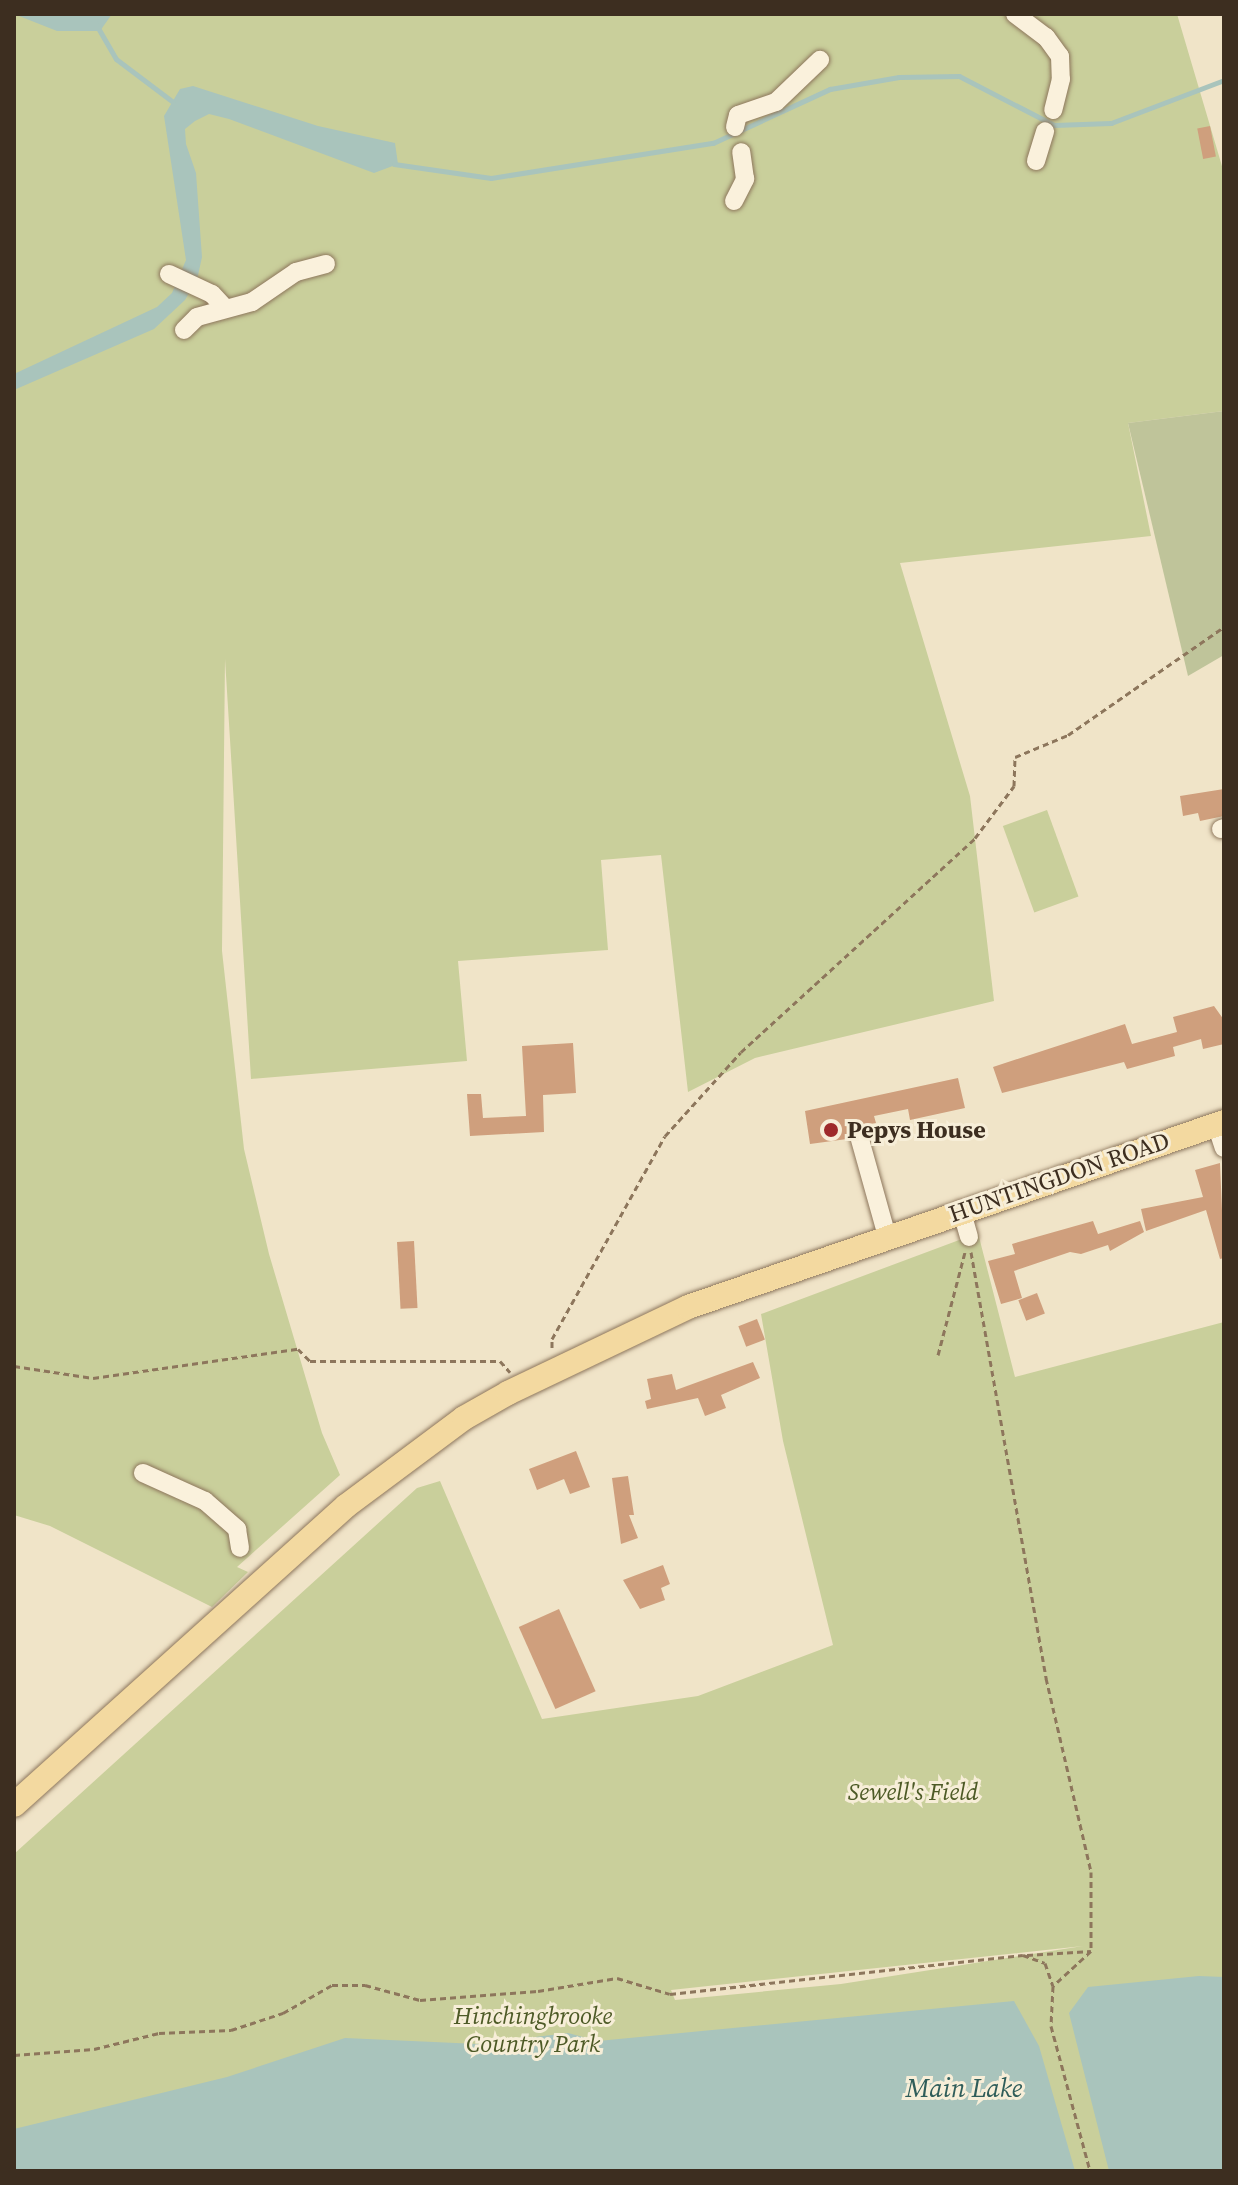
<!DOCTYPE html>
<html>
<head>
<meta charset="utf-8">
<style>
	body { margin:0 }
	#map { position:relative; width:1238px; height:2185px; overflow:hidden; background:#f0e4c8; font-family:"Source Serif 4",serif }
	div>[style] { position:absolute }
	.green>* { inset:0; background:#c9cf9b; transform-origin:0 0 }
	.cemetery>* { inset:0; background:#bfc49a }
	.water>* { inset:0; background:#a9c4bc }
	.stream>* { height:5px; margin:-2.5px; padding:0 2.5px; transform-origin:2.5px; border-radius:2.5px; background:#a9c4bc }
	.building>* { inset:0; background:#cf9f7d; transform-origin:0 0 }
	.path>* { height:3px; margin-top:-1.5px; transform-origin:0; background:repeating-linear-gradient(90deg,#8d765c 0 6px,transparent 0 10px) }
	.roads { filter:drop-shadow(0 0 2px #8d765c) drop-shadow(0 0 2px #8d765c) }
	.minor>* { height:18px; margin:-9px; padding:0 9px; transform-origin:9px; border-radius:9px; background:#faf1dc }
	.major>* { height:24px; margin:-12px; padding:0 12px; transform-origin:12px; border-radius:12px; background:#f3d9a0 }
	.dots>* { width:22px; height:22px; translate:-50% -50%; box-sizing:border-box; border:4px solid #f7eed8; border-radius:50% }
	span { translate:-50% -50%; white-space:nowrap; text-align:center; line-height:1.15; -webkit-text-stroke:6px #f7eed8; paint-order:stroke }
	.poi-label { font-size:24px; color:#3d2e20; font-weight:700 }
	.left { translate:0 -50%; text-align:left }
	.street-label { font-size:24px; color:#3d2e20 }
	.park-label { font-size:24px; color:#4d5a26; font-style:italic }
	.water-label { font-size:26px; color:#2f5d5a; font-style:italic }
	.frame { position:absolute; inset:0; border:16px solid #3d2e20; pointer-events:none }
</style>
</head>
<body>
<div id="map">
	<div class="green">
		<i style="clip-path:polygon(14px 14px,1177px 14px,1224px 173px,1224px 411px,1128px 423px,1151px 536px,900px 563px,970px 796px,994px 1001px,755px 1058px,688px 1092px,661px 855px,601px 860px,608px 950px,458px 961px,467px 1061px,251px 1079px,225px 659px,222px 951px,244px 1149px,269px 1254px,322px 1433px,340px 1475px,237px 1567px,248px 1572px,212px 1607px,50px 1526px,14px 1515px)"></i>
		<i style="left:1047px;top:810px;width:92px;height:47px;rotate:70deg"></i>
		<i style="clip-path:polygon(evenodd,978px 1233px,1015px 1377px,1224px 1322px,1224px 1977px,1110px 1988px,1137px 2171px,14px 2171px,14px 1854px,417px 1488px,440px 1481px,542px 1719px,698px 1696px,833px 1645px,783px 1441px,761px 1314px,978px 1233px,1083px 1946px,841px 1984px,675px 2000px,671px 1990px,1083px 1946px)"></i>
	</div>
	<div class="cemetery">
		<i style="clip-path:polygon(1224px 411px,1224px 655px,1188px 676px,1128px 423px)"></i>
	</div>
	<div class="water">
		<i style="clip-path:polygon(14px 14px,112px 14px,100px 31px,57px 31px)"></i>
		<i style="clip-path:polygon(193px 86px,318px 126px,395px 143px,398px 164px,374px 173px,229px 119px,209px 114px,195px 121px,185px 129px,186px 144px,196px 173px,202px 257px,197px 280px,185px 300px,154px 329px,14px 390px,14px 374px,157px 307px,172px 293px,186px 260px,164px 116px,180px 89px)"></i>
		<i style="clip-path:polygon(1199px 1976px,1224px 1977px,1224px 2171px,1109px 2171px,1069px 2013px,1088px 1987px)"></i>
		<i style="clip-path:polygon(1014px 2001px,1039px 2046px,1075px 2171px,14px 2171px,14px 2129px,227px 2077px,345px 2038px,478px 2044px,568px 2033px,598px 2041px)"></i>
	</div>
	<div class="stream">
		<i style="left:90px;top:14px;width:52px;rotate:60deg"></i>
		<i style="left:116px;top:59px;width:71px;rotate:37deg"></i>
		<i style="left:394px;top:164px;width:98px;rotate:8.2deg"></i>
		<i style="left:491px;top:178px;width:225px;rotate:-9deg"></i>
		<i style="left:713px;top:143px;width:129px;rotate:-24.8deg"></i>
		<i style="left:830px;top:89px;width:70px;rotate:-9.9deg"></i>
		<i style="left:899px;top:77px;width:60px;rotate:-1deg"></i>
		<i style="left:959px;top:76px;width:107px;rotate:27.3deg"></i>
		<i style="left:1054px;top:125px;width:57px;rotate:-2deg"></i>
		<i style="left:1111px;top:123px;width:121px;rotate:-20.8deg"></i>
	</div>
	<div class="building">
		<i style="left:1210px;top:126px;width:31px;height:13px;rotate:79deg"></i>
		<i style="clip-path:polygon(1224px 789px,1224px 816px,1200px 821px,1198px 813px,1183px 816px,1180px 796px)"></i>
		<i style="clip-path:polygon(1214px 1006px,1224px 1020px,1224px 1044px,1203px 1049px,1201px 1039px,1173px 1047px,1175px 1056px,1127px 1069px,1124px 1062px,1002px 1093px,993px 1067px,1125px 1024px,1132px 1044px,1177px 1032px,1173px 1017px)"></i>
		<i style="clip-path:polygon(573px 1043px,576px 1093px,543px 1095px,544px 1132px,470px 1136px,467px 1094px,481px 1094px,483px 1118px,526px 1116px,522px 1046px)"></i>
		<i style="clip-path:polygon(958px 1078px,965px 1108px,910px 1120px,908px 1109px,874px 1116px,876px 1123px,851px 1127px,847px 1139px,810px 1144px,805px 1111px)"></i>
		<i style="clip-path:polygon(1220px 1163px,1224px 1258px,1220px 1259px,1206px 1210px,1146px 1231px,1141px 1209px,1203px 1197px,1195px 1170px)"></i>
		<i style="clip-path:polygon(1093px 1221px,1098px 1234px,1140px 1221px,1144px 1232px,1110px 1251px,1108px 1245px,1081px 1254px,1070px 1252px,1014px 1271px,1022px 1298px,1001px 1304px,988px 1261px,1015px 1254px,1012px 1244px)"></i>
		<i style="left:414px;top:1241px;width:67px;height:17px;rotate:87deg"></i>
		<i style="left:1037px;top:1293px;width:22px;height:20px;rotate:69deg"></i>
		<i style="left:757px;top:1319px;width:22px;height:20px;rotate:69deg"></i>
		<i style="clip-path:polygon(753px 1362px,760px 1378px,721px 1395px,726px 1408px,705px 1416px,698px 1398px,647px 1409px,645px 1401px,651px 1399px,647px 1379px,672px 1374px,676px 1390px)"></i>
		<i style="clip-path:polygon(576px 1451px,590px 1487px,570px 1494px,564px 1479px,537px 1490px,529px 1469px)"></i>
		<i style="clip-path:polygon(628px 1476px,634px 1515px,629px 1515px,638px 1538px,621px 1544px,612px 1478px)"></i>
		<i style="clip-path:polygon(663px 1565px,670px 1584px,661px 1588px,665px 1600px,640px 1609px,623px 1580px)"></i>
		<i style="left:559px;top:1609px;width:90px;height:44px;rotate:66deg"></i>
	</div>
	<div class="path">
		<i style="left:971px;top:1252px;width:433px;rotate:80deg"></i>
		<i style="left:1046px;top:1678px;width:199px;rotate:76.9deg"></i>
		<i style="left:1091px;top:1872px;width:79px;rotate:90deg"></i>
		<i style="left:1091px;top:1951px;width:52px;rotate:137.4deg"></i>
		<i style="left:1053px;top:1986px;width:40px;rotate:92.9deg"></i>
		<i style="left:1051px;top:2026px;width:150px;rotate:74.9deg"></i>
		<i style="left:552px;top:1348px;width:9px;rotate:-90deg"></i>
		<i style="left:552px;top:1339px;width:232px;rotate:-60.9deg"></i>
		<i style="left:665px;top:1136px;width:113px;rotate:-47.9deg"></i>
		<i style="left:741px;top:1052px;width:317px;rotate:-42.4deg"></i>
		<i style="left:975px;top:838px;width:65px;rotate:-53.1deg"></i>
		<i style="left:1014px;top:786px;width:29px;rotate:-88deg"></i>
		<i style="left:1015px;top:757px;width:57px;rotate:-22.5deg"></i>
		<i style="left:1068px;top:735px;width:190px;rotate:-34.7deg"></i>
		<i style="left:938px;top:1355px;width:106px;rotate:-75.3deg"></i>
		<i style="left:14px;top:1366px;width:80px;rotate:8.6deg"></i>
		<i style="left:93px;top:1378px;width:207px;rotate:-8.1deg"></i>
		<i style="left:298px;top:1349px;width:17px;rotate:45deg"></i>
		<i style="left:310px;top:1361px;width:190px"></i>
		<i style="left:500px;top:1361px;width:15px;rotate:48deg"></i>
		<i style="left:1027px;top:1955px;width:64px;rotate:-3.6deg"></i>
		<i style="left:14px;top:2055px;width:80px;rotate:-4.3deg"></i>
		<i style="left:94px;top:2049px;width:67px;rotate:-13.8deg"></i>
		<i style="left:159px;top:2033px;width:72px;rotate:-2.4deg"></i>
		<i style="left:231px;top:2030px;width:55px;rotate:-18.1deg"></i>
		<i style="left:283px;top:2013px;width:56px;rotate:-29.7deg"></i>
		<i style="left:332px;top:1985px;width:33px"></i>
		<i style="left:365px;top:1985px;width:57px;rotate:15.3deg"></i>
		<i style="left:420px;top:2000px;width:118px;rotate:-4.4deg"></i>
		<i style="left:538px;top:1991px;width:80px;rotate:-9.3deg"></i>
		<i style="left:617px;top:1978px;width:55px;rotate:16.8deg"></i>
		<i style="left:670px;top:1994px;width:355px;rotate:-6.3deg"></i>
		<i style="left:1023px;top:1955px;width:23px;rotate:20deg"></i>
		<i style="left:1045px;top:1963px;width:24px;rotate:71deg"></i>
	</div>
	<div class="roads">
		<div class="minor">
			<i style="left:1015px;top:14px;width:39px;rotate:37deg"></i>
			<i style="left:1046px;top:37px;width:24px;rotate:54deg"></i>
			<i style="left:1060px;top:56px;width:23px;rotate:88deg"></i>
			<i style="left:1061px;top:79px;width:32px;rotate:104deg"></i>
			<i style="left:735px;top:127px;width:12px;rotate:-76deg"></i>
			<i style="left:738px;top:115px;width:40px;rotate:-18.9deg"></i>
			<i style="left:776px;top:102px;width:61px;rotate:-43.7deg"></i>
			<i style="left:1036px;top:161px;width:31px;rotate:-73deg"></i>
			<i style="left:734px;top:201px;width:25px;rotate:-63deg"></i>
			<i style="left:745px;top:179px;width:27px;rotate:-98deg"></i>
			<i style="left:169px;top:274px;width:47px;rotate:24.9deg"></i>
			<i style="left:212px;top:294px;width:19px;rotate:47deg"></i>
			<i style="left:184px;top:330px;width:18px;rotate:-45deg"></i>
			<i style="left:197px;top:317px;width:57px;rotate:-15.3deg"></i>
			<i style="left:252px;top:302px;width:53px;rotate:-34.3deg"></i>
			<i style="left:296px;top:272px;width:31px;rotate:-15deg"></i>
			<i style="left:1221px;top:829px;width:3px;rotate:-18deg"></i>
			<i style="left:1216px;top:1124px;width:25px;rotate:72deg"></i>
			<i style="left:859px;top:1136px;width:104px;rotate:74.4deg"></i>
			<i style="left:961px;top:1209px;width:29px;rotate:74deg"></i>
			<i style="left:143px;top:1473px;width:68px;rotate:24.3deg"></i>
			<i style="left:205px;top:1501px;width:43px;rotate:41.2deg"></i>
			<i style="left:237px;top:1529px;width:19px;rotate:81deg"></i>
		</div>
		<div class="major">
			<i style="left:14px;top:1805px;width:447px;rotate:-42deg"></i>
			<i style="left:346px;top:1506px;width:147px;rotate:-36.7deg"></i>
			<i style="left:464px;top:1418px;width:51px;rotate:-29.6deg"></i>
			<i style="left:508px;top:1393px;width:199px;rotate:-25.5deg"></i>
			<i style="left:688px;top:1307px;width:567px;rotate:-19.04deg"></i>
		</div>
	</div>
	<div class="dots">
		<i style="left:831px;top:1130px;background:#9e2a2b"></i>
	</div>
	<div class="poi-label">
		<span class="left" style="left:847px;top:1130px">Pepys House</span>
	</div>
	<div class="street-label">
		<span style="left:1059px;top:1177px;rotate:-19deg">HUNTINGDON ROAD</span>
	</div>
	<div class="park-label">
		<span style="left:913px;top:1792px">Sewell's Field</span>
		<span style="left:533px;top:2030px">Hinchingbrooke<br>Country Park</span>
	</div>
	<div class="water-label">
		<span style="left:964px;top:2089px">Main Lake</span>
	</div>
	<div class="frame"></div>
</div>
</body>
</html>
